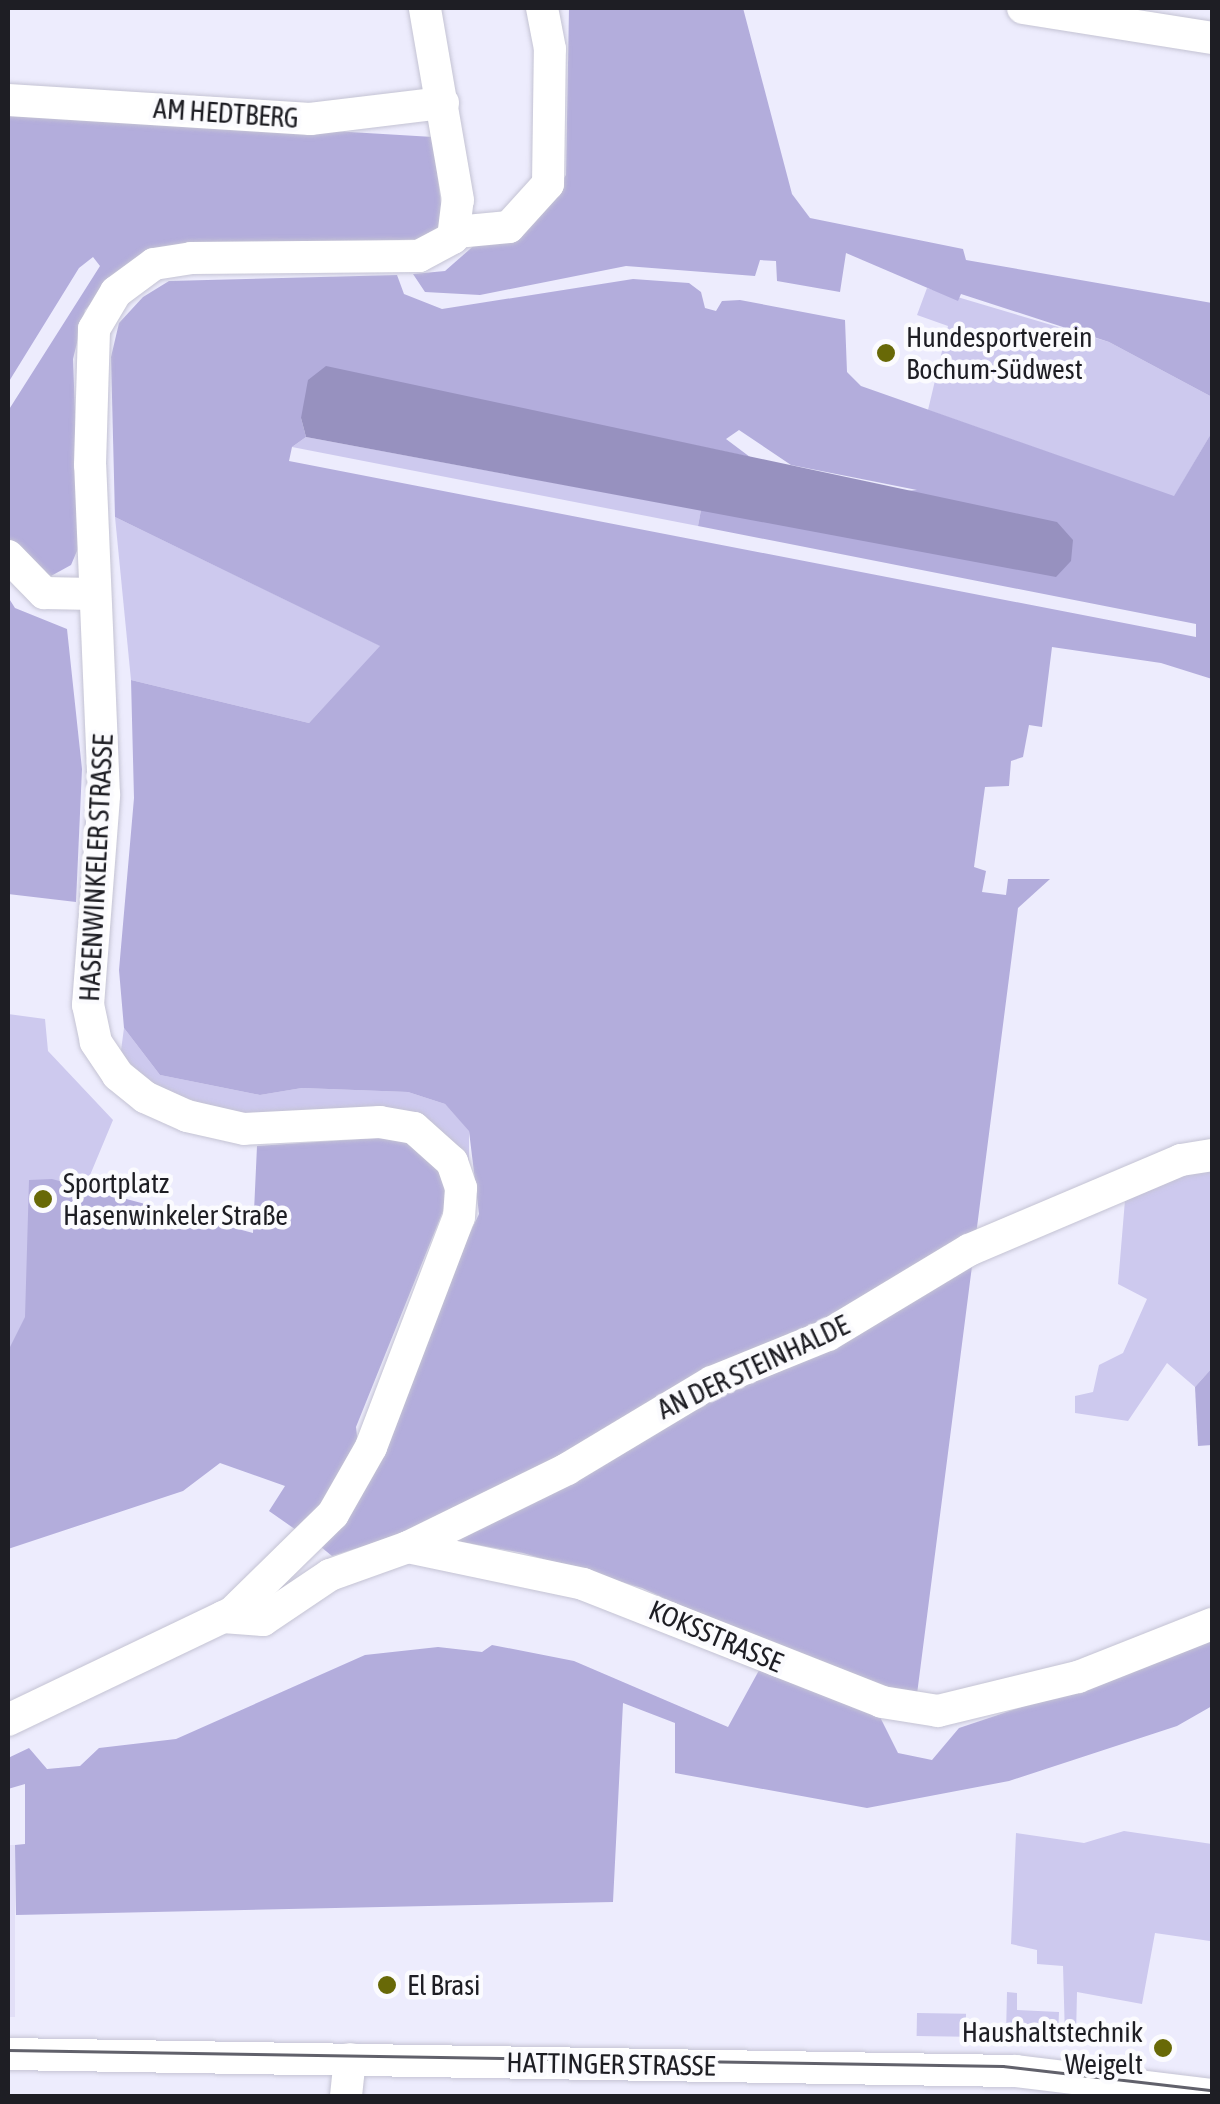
<!DOCTYPE html>
<html>
<head>
<meta charset="utf-8">
<style>
	body { margin:0 }
	#map { position:relative; width:1220px; height:2104px; overflow:hidden; background:#edecfd; font-family:"Asap Condensed",sans-serif }
	div>[style] { position:absolute }
	.built>* { inset:0; background:#e2dff7; transform-origin:0 0 }
	.green>* { inset:0; background:#cdc9ee; transform-origin:0 0 }
	.forest>* { inset:0; background:#b3addc }
	.water>* { inset:0; background:#9791bf }
	.roads { filter:drop-shadow(0 0 2px #c4c3d3) drop-shadow(0 0 2px #c4c3d3) }
	.minor>* { height:32px; margin:-16px; padding:0 16px; transform-origin:16px; border-radius:16px; background:#fff }
	.tram>* { height:2.5px; margin:-1.25px; padding:0 1.25px; transform-origin:1.25px; border-radius:1.25px; background:#61616b }
	.dots>* { width:28px; height:28px; translate:-50% -50%; box-sizing:border-box; border:5px solid #fbfbfe; border-radius:50% }
	span { translate:-50% -50%; white-space:nowrap; text-align:center; line-height:1.15; -webkit-text-stroke:9px #fbfbfe; paint-order:stroke }
	.street-label { font-size:28px; color:#1e1e24 }
	.poi-label { font-size:28px; color:#1e1e24 }
	.left { translate:0 -50%; text-align:left }
	.right { translate:-100% -50%; text-align:right }
	.frame { position:absolute; inset:0; border:10px solid #1e1e24; pointer-events:none }
</style>
</head>
<body>
<div id="map">
	<div class="built">
		<i style="left:8px;top:1845px;width:7px;height:172px"></i>
	</div>
	<div class="green">
		<i style="clip-path:polygon(927px 288px,1109px 342px,1212px 397px,1212px 432px,1174px 497px,928px 410px,948px 326px,917px 315px)"></i>
		<i style="clip-path:polygon(306px 437px,701px 510px,698px 526px,292px 447px)"></i>
		<i style="clip-path:polygon(115px 517px,381px 646px,309px 723px,131px 680px)"></i>
		<i style="clip-path:polygon(8px 1014px,45px 1019px,48px 1051px,113px 1120px,8px 1372px)"></i>
		<i style="clip-path:polygon(124px 1028px,160px 1075px,260px 1095px,302px 1088px,408px 1092px,445px 1104px,469px 1130px,469px 1168px,432px 1122px,393px 1111px,234px 1115px,152px 1086px,120px 1058px)"></i>
		<i style="clip-path:polygon(1212px 1166px,1212px 1368px,1195px 1387px,1167px 1363px,1128px 1421px,1075px 1413px,1075px 1396px,1093px 1392px,1099px 1365px,1123px 1353px,1147px 1299px,1118px 1284px,1126px 1188px)"></i>
		<i style="clip-path:polygon(1124px 1831px,1212px 1844px,1210px 1941px,1155px 1933px,1142px 2004px,1077px 1992px,1076px 2037px,1065px 2037px,1063px 1966px,1037px 1964px,1037px 1950px,1011px 1944px,1016px 1833px,1084px 1843px)"></i>
		<i style="clip-path:polygon(1007px 1992px,1017px 1993px,1017px 2010px,1059px 2012px,1058px 2037px,1006px 2035px)"></i>
		<i style="left:917px;top:2013px;width:49px;height:23px;rotate:1deg"></i>
	</div>
	<div class="forest">
		<i style="clip-path:polygon(569px 8px,743px 8px,792px 194px,810px 218px,963px 249px,966px 260px,1212px 303px,1212px 397px,1109px 342px,961px 294px,958px 301px,846px 253px,840px 292px,777px 281px,776px 261px,760px 260px,755px 276px,626px 266px,480px 295px,425px 292px,413px 274px,445px 271px,478px 242px,538px 217px,566px 175px)"></i>
		<i style="clip-path:polygon(8px 103px,167px 121px,433px 137px,445px 238px,330px 243px,120px 272px,85px 310px,73px 359px,80px 544px,71px 565px,51px 576px,30px 567px,8px 537px,8px 411px,100px 266px,93px 257px,79px 268px,8px 383px)"></i>
		<i style="clip-path:polygon(evenodd,397px 275px,404px 294px,442px 309px,633px 279px,689px 283px,701px 292px,705px 308px,716px 311px,722px 301px,740px 300px,845px 320px,847px 372px,861px 386px,1174px 496px,1212px 432px,1212px 679px,1161px 663px,1052px 647px,1042px 727px,1029px 725px,1023px 757px,1011px 761px,1009px 786px,985px 787px,974px 867px,986px 871px,982px 892px,1006px 895px,1008px 879px,1050px 879px,1018px 908px,916px 1702px,823px 1670px,642px 1588px,523px 1553px,408px 1532px,332px 1556px,321px 1547px,479px 1214px,469px 1131px,445px 1104px,408px 1092px,302px 1088px,260px 1095px,160px 1075px,124px 1028px,119px 970px,134px 798px,131px 680px,309px 723px,380px 646px,115px 517px,111px 357px,119px 323px,143px 297px,169px 281px,397px 275px,301px 418px,636px 433px,750px 457px,726px 439px,739px 430px,791px 465px,917px 490px,701px 510px,698px 526px,1196px 624px,1196px 637px,289px 461px,292px 447px,306px 437px,301px 418px)"></i>
		<i style="clip-path:polygon(8px 597px,15px 608px,67px 629px,82px 769px,76px 902px,8px 894px)"></i>
		<i style="clip-path:polygon(391px 1137px,421px 1148px,443px 1167px,451px 1191px,356px 1427px,358px 1444px,323px 1507px,299px 1532px,269px 1511px,285px 1486px,220px 1463px,183px 1491px,8px 1549px,8px 1351px,25px 1317px,29px 1180px,52px 1179px,253px 1233px,257px 1146px)"></i>
		<i style="clip-path:polygon(1212px 1368px,1212px 1445px,1198px 1446px,1195px 1387px)"></i>
		<i style="clip-path:polygon(1212px 1634px,1212px 1706px,1177px 1726px,1009px 1781px,867px 1808px,675px 1773px,675px 1723px,623px 1703px,613px 1902px,16px 1915px,15px 1845px,25px 1844px,25px 1784px,8px 1789px,8px 1758px,29px 1748px,47px 1769px,80px 1766px,99px 1748px,176px 1739px,365px 1655px,438px 1647px,482px 1652px,492px 1645px,574px 1661px,728px 1727px,763px 1663px,877px 1711px,898px 1753px,932px 1760px,959px 1728px,1132px 1670px)"></i>
	</div>
	<div class="water">
		<i style="clip-path:polygon(326px 366px,1057px 522px,1073px 540px,1071px 561px,1056px 577px,306px 437px,301px 418px,308px 380px)"></i>
	</div>
	<div class="roads">
		<div class="minor">
			<i style="left:1023px;top:8px;width:191px;rotate:9deg"></i>
			<i style="left:8px;top:100px;width:303px;rotate:3.6deg"></i>
			<i style="left:310px;top:119px;width:134px;rotate:-6.9deg"></i>
			<i style="left:456px;top:232px;width:53px;rotate:-5.4deg"></i>
			<i style="left:509px;top:227px;width:58px;rotate:-47.8deg"></i>
			<i style="left:548px;top:184px;width:135px;rotate:-89.2deg"></i>
			<i style="left:550px;top:49px;width:42px;rotate:-101deg"></i>
			<i style="left:8px;top:556px;width:52px;rotate:45.8deg"></i>
			<i style="left:44px;top:593px;width:50px;rotate:1.1deg"></i>
			<i style="left:408px;top:1547px;width:177px;rotate:-26.1deg"></i>
			<i style="left:567px;top:1469px;width:169px;rotate:-31deg"></i>
			<i style="left:712px;top:1382px;width:125px;rotate:-22.1deg"></i>
			<i style="left:828px;top:1335px;width:165px;rotate:-31.1deg"></i>
			<i style="left:969px;top:1250px;width:230px;rotate:-23deg"></i>
			<i style="left:1181px;top:1160px;width:31px;rotate:-9deg"></i>
			<i style="left:223px;top:1617px;width:40px;rotate:4.3deg"></i>
			<i style="left:263px;top:1620px;width:81px;rotate:-33.9deg"></i>
			<i style="left:330px;top:1575px;width:83px;rotate:-19.7deg"></i>
			<i style="left:408px;top:1547px;width:179px;rotate:11.9deg"></i>
			<i style="left:583px;top:1584px;width:321px;rotate:21.5deg"></i>
			<i style="left:882px;top:1702px;width:57px;rotate:9.1deg"></i>
			<i style="left:938px;top:1711px;width:144px;rotate:-13.7deg"></i>
			<i style="left:1078px;top:1677px;width:144px;rotate:-21.6deg"></i>
			<i style="left:8px;top:1720px;width:250px;rotate:-25.6deg"></i>
			<i style="left:233px;top:1612px;width:140px;rotate:-44.4deg"></i>
			<i style="left:333px;top:1514px;width:77px;rotate:-60.4deg"></i>
			<i style="left:371px;top:1447px;width:246px;rotate:-69.1deg"></i>
			<i style="left:459px;top:1217px;width:29px;rotate:-86deg"></i>
			<i style="left:461px;top:1188px;width:28px;rotate:-109deg"></i>
			<i style="left:452px;top:1162px;width:51px;rotate:-138.2deg"></i>
			<i style="left:414px;top:1128px;width:35px;rotate:-170deg"></i>
			<i style="left:380px;top:1122px;width:136px;rotate:177.1deg"></i>
			<i style="left:244px;top:1129px;width:58px;rotate:-167.2deg"></i>
			<i style="left:187px;top:1116px;width:46px;rotate:-155.7deg"></i>
			<i style="left:145px;top:1097px;width:35px;rotate:-141deg"></i>
			<i style="left:118px;top:1075px;width:40px;rotate:-124deg"></i>
			<i style="left:96px;top:1042px;width:38px;rotate:-102deg"></i>
			<i style="left:88px;top:1005px;width:211px;rotate:-85.6deg"></i>
			<i style="left:104px;top:795px;width:330px;rotate:-92.4deg"></i>
			<i style="left:90px;top:465px;width:136px;rotate:-88.3deg"></i>
			<i style="left:94px;top:329px;width:43px;rotate:-59.3deg"></i>
			<i style="left:116px;top:292px;width:47px;rotate:-36.4deg"></i>
			<i style="left:154px;top:264px;width:37px;rotate:-9deg"></i>
			<i style="left:191px;top:258px;width:228px;rotate:-0.5deg"></i>
			<i style="left:419px;top:256px;width:38px;rotate:-28deg"></i>
			<i style="left:453px;top:238px;width:38px;rotate:-83deg"></i>
			<i style="left:458px;top:200px;width:195px;rotate:-99.8deg"></i>
			<i style="left:8px;top:2054px;width:1008px;rotate:0.97deg"></i>
			<i style="left:1016px;top:2071px;width:197px;rotate:7deg"></i>
			<i style="left:346px;top:2096px;width:37px;rotate:-84deg"></i>
		</div>
	</div>
	<div class="tram">
		<i style="left:8px;top:2050px;width:995px;rotate:0.92deg"></i>
		<i style="left:1003px;top:2066px;width:210px;rotate:6.6deg"></i>
	</div>
	<div class="dots">
		<i style="left:886px;top:353px;background:#686907"></i>
		<i style="left:43px;top:1199px;background:#686907"></i>
		<i style="left:387px;top:1985px;background:#686907"></i>
		<i style="left:1163px;top:2048px;background:#686907"></i>
	</div>
	<div class="street-label">
		<span style="left:226px;top:113px;rotate:4deg">AM HEDTBERG</span>
		<span style="left:96px;top:868px;rotate:-87deg">HASENWINKELER STRASSE</span>
		<span style="left:753px;top:1367px;rotate:-25deg">AN DER STEINHALDE</span>
		<span style="left:716px;top:1636px;rotate:23deg">KOKSSTRASSE</span>
		<span style="left:611px;top:2064px;rotate:1deg">HATTINGER STRASSE</span>
	</div>
	<div class="poi-label">
		<span class="left" style="left:906px;top:353px">Hundesportverein<br>Bochum-Südwest</span>
		<span class="left" style="left:63px;top:1199px">Sportplatz<br>Hasenwinkeler Straße</span>
		<span class="left" style="left:407px;top:1985px">El Brasi</span>
		<span class="right" style="left:1143px;top:2048px">Haushaltstechnik<br>Weigelt</span>
	</div>
	<div class="frame"></div>
</div>
</body>
</html>
